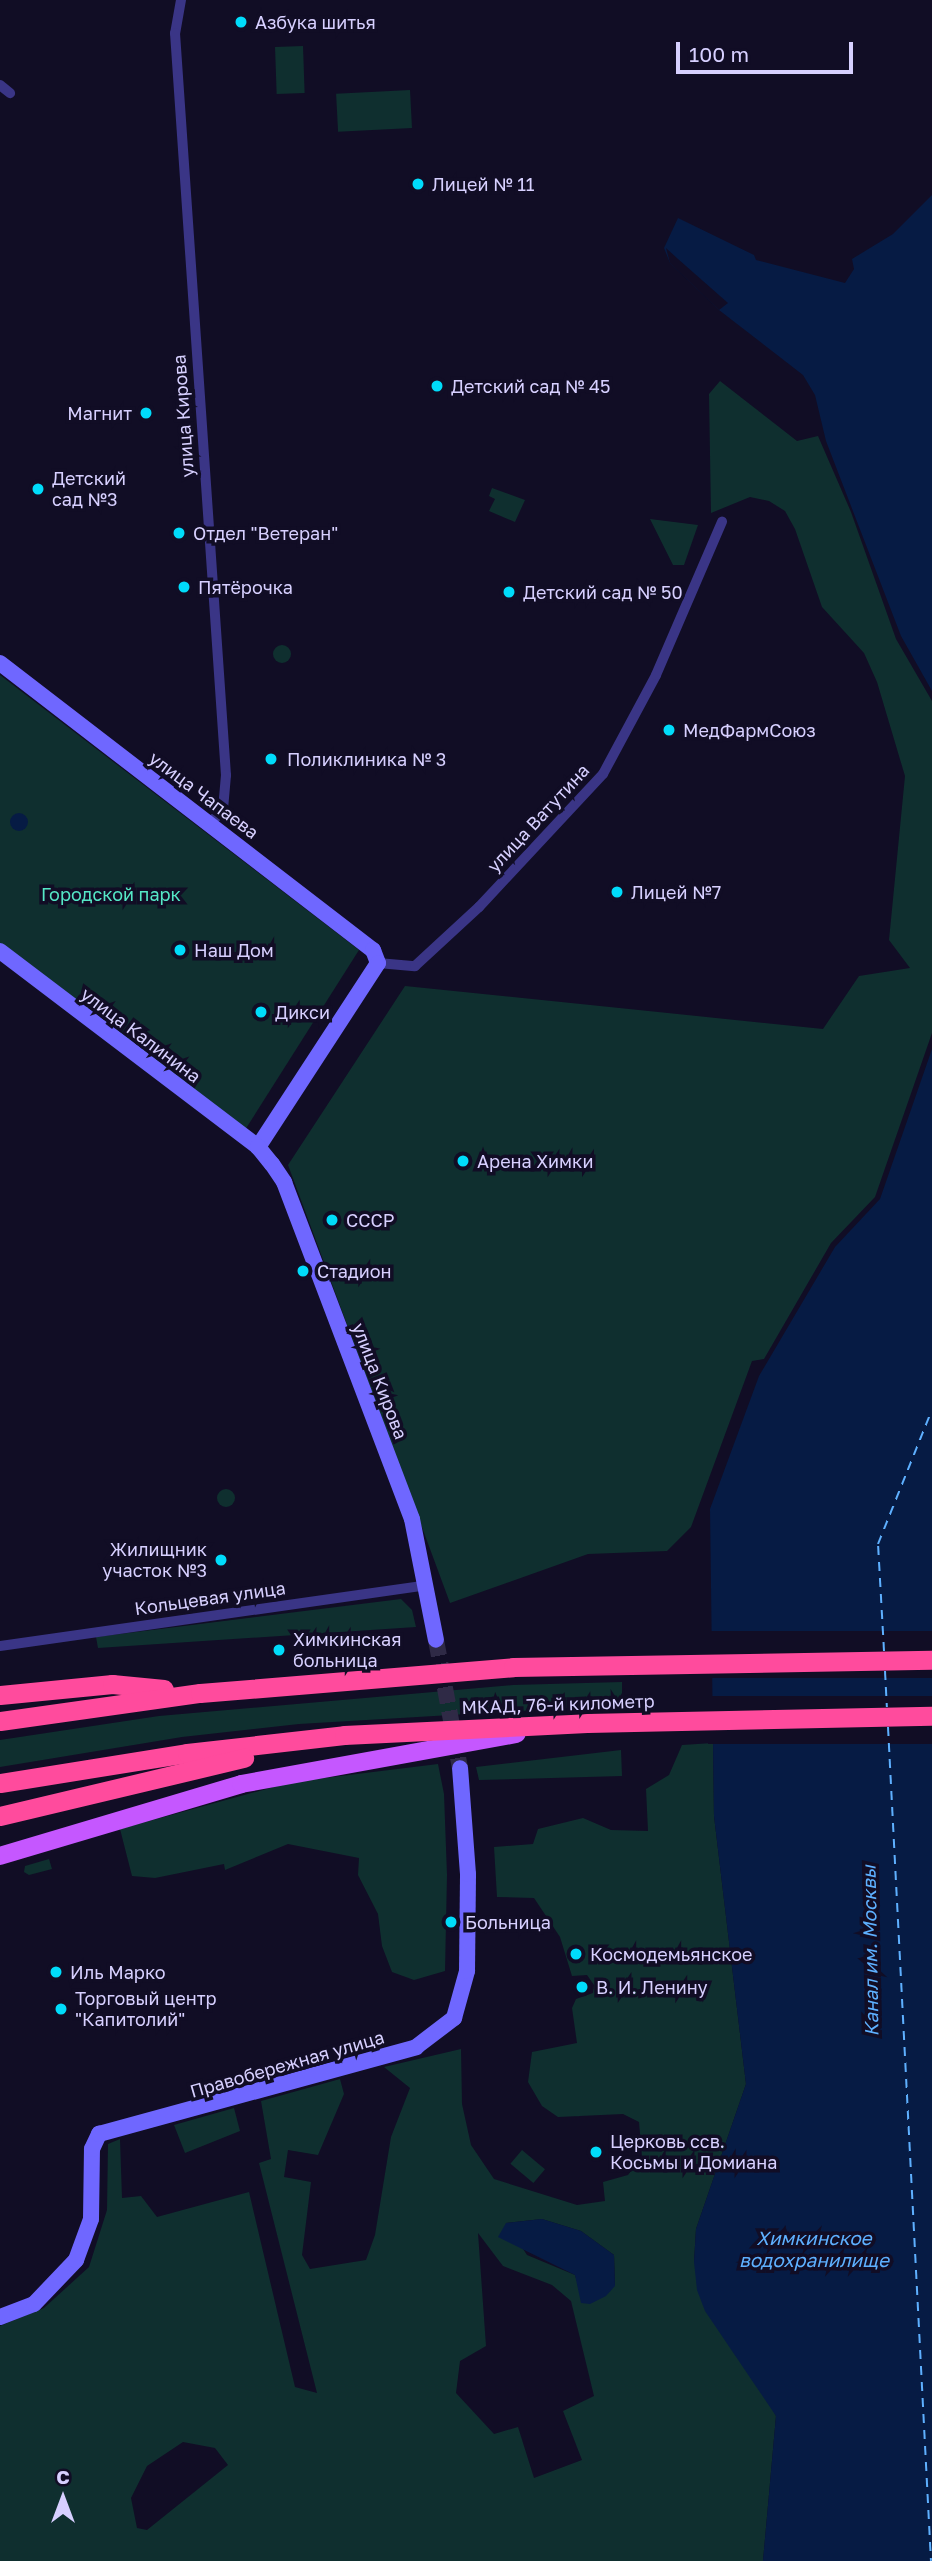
<!DOCTYPE html>
<html>
<head>
<meta charset="utf-8">
<style>
	body { margin:0 }
	#map { position:relative; width:932px; height:2561px; overflow:hidden; background:#110d25; font-family:"Golos Text",sans-serif }
	div>[style] { position:absolute }
	.green>* { inset:0; background:#0f2f2f; transform-origin:0 0 }
	.round { border-radius:50% }
	.water>* { inset:0; background:#061b44 }
	.pier>* { inset:0; background:#110d25; transform-origin:0 0 }
	.ferry>* { height:2px; margin-top:-1px; transform-origin:0; background:repeating-linear-gradient(90deg,#5eb0ff 0 9px,transparent 0 16px) }
	.secondary-tunnel>* { height:16px; margin-top:-8px; transform-origin:0; background:repeating-linear-gradient(90deg,#2f2a46 0 16px,transparent 0 24px) }
	.street>* { height:10px; margin:-5px; padding:0 5px; transform-origin:5px; border-radius:5px; background:#3a3586 }
	.secondary>* { height:16px; margin:-8px; padding:0 8px; transform-origin:8px; border-radius:8px; background:#6f67ff }
	.primary>* { height:18px; margin:-9px; padding:0 9px; transform-origin:9px; border-radius:9px; background:#c557ff }
	.highway>* { height:19px; margin:-9.5px; padding:0 9.5px; transform-origin:9.5px; border-radius:9.5px; background:#ff4b9d }
	.dots>* { width:19px; height:19px; translate:-50% -50%; box-sizing:border-box; border:4px solid #110d25; border-radius:50% }
	span { translate:-50% -50%; white-space:nowrap; text-align:center; line-height:1.15; -webkit-text-stroke:7px #110d25; paint-order:stroke }
	.poi-label { font-size:18px; color:#d7d0ff }
	.left { translate:0 -50%; text-align:left }
	.right { translate:-100% -50%; text-align:right }
	.street-label { font-size:18px; color:#d7d0ff }
	.park-label { font-size:18px; color:#55e7c6 }
	.water-label { font-size:19px; color:#5eb0ff; font-style:italic }
	.north { position:absolute; left:28px; top:2463px; width:70px; height:70px; -webkit-text-stroke:5px #110d25; paint-order:stroke; rotate:0deg; font-size:19px; font-weight:700; line-height:28px; text-align:center; color:#d7d0ff }
	.north::after { content:''; display:block; margin:auto; width:24px; height:32px; background:#d7d0ff; clip-path:polygon(50% 0,100% 100%,50% 72%,0 100%) }
	.scale { position:absolute; left:676px; top:42px; width:177px; height:32px; box-sizing:border-box; border:4px solid #d7d0ff; border-top:0; padding-left:9px; font-size:21px; line-height:24px; white-space:nowrap; color:#d7d0ff; -webkit-text-stroke:5px #110d25; paint-order:stroke }
</style>
</head>
<body>
<div id="map">
	<div class="green">
		<i style="left:303px;top:46px;width:47px;height:28px;rotate:88deg"></i>
		<i style="left:410px;top:90px;width:38px;height:74px;rotate:87deg"></i>
		<i style="clip-path:polygon(720px 381px,797px 441px,818px 436px,851px 512px,896px 639px,932px 701px,932px 1033px,875px 1197px,831px 1243px,764px 1359px,752px 1361px,691px 1527px,667px 1551px,588px 1554px,450px 1603px,288px 1165px,405px 986px,823px 1029px,859px 976px,910px 968px,889px 940px,905px 776px,877px 682px,864px 653px,822px 607px,795px 529px,785px 511px,769px 501px,750px 497px,711px 513px,709px 394px)"></i>
		<i style="clip-path:polygon(492px 488px,525px 500px,515px 522px,489px 511px,495px 499px,489px 496px)"></i>
		<i style="clip-path:polygon(650px 519px,698px 525px,684px 565px,673px 565px)"></i>
		<i class="round" style="left:273px;top:645px;width:18px;height:18px"></i>
		<i style="clip-path:polygon(0 675px,359px 950px,245px 1130px,0 943px)"></i>
		<i class="round" style="left:217px;top:1489px;width:18px;height:18px"></i>
		<i style="clip-path:polygon(401px 1599px,412px 1610px,416px 1627px,98px 1648px,96px 1637px)"></i>
		<i style="clip-path:polygon(622px 1682px,622px 1705px,299px 1724px,182px 1737px,0 1767px,0 1740px,159px 1716px,513px 1685px)"></i>
		<i style="clip-path:polygon(evenodd,713px 1743px,714px 1816px,746px 2084px,696px 2229px,694px 2262px,776px 2416px,763px 2561px,0 2561px,0 2326px,44px 2308px,89px 2267px,107px 2210px,108px 2144px,120px 2139px,122px 2198px,141px 2196px,157px 2217px,249px 2192px,295px 2387px,317px 2393px,259px 2163px,271px 2159px,261px 2101px,340px 2079px,344px 2094px,318px 2155px,288px 2150px,284px 2177px,311px 2182px,302px 2255px,310px 2269px,366px 2260px,375px 2235px,391px 2137px,410px 2088px,384px 2067px,461px 2049px,462px 2104px,471px 2145px,494px 2179px,577px 2205px,605px 2201px,603px 2182px,628px 2175px,642px 2156px,639px 2122px,623px 2114px,558px 2117px,542px 2106px,528px 2082px,532px 2052px,577px 2043px,572px 2008px,576px 1999px,593px 1993px,594px 1985px,587px 1975px,572px 1976px,560px 1937px,534px 1898px,497px 1897px,494px 1847px,533px 1844px,538px 1829px,583px 1818px,611px 1830px,648px 1831px,646px 1789px,669px 1775px,682px 1745px,713px 1743px,542px 2219px,581px 2231px,614px 2255px,615px 2286px,579px 2288px,575px 2275px,527px 2255px,506px 2223px,542px 2219px,713px 1743px,478px 2233px,503px 2266px,552px 2285px,571px 2301px,594px 2396px,563px 2411px,582px 2460px,534px 2478px,518px 2427px,494px 2434px,456px 2393px,460px 2361px,486px 2346px,478px 2233px,713px 1743px,183px 2442px,215px 2448px,228px 2465px,147px 2530px,137px 2528px,131px 2498px,147px 2466px,183px 2442px)"></i>
		<i style="clip-path:polygon(621px 1750px,622px 1776px,479px 1780px,476px 1767px)"></i>
		<i style="clip-path:polygon(438px 1764px,444px 1794px,447px 1875px,445px 1971px,414px 1980px,392px 1972px,382px 1946px,378px 1914px,358px 1875px,359px 1858px,288px 1844px,225px 1870px,224px 1864px,155px 1878px,132px 1876px,120px 1829px,292px 1782px)"></i>
		<i style="clip-path:polygon(49px 1859px,52px 1869px,29px 1875px,24px 1872px,25px 1866px)"></i>
		<i style="clip-path:polygon(234px 2108px,240px 2131px,185px 2153px,174px 2125px)"></i>
		<i style="left:522px;top:2150px;width:30px;height:18px;rotate:40deg"></i>
	</div>
	<div class="water">
		<i style="clip-path:polygon(932px 195px,932px 691px,901px 636px,826px 441px,815px 395px,803px 375px,719px 310px,670px 263px,664px 248px,678px 218px,754px 255px,756px 260px,845px 283px,854px 269px,852px 259px,893px 234px)"></i>
		<i class="round" style="left:10px;top:813px;width:18px;height:18px"></i>
		<i style="clip-path:polygon(932px 1049px,932px 2561px,763px 2561px,776px 2416px,705px 2311px,697px 2290px,694px 2262px,696px 2229px,746px 2084px,714px 1816px,710px 1509px,759px 1376px,835px 1247px,880px 1199px)"></i>
		<i style="clip-path:polygon(542px 2219px,581px 2231px,614px 2255px,615px 2286px,606px 2296px,590px 2304px,581px 2303px,575px 2275px,498px 2237px,506px 2223px)"></i>
	</div>
	<div class="pier">
		<i style="clip-path:polygon(666px 248px,678px 259px,728px 303px,719px 310px,670px 263px)"></i>
		<i style="left:932px;top:1631px;width:47px;height:225px;rotate:90deg"></i>
		<i style="left:932px;top:1696px;width:48px;height:224px;rotate:90deg"></i>
	</div>
	<div class="ferry">
		<i style="left:884px;top:1651px;width:107px;rotate:-93.2deg"></i>
		<i style="left:878px;top:1544px;width:144px;rotate:-68.1deg"></i>
		<i style="left:885px;top:1671px;width:36px;rotate:87deg"></i>
		<i style="left:888px;top:1727px;width:835px;rotate:87.05deg"></i>
	</div>
	<div class="secondary-tunnel">
		<i style="left:436px;top:1640px;width:130px;rotate:79.4deg"></i>
	</div>
	<div class="street">
		<i style="left:181px;top:0;width:34px;rotate:100deg"></i>
		<i style="left:175px;top:33px;width:744px;rotate:86.07deg"></i>
		<i style="left:226px;top:775px;width:37px;rotate:95deg"></i>
		<i style="left:223px;top:812px;width:17px;rotate:144deg"></i>
		<i style="left:0;top:85px;width:13px;rotate:39deg"></i>
		<i style="left:378px;top:963px;width:37px;rotate:5deg"></i>
		<i style="left:415px;top:966px;width:87px;rotate:-42.7deg"></i>
		<i style="left:479px;top:907px;width:182px;rotate:-47deg"></i>
		<i style="left:603px;top:774px;width:112px;rotate:-61.8deg"></i>
		<i style="left:656px;top:675px;width:167px;rotate:-66.7deg"></i>
		<i style="left:0;top:1646px;width:430px;rotate:-8.1deg"></i>
	</div>
	<div class="secondary">
		<i style="left:0;top:663px;width:471px;rotate:37.6deg"></i>
		<i style="left:373px;top:950px;width:14px;rotate:69deg"></i>
		<i style="left:378px;top:963px;width:220px;rotate:123.1deg"></i>
		<i style="left:0;top:951px;width:324px;rotate:37.2deg"></i>
		<i style="left:258px;top:1147px;width:22px;rotate:51deg"></i>
		<i style="left:272px;top:1164px;width:22px;rotate:56deg"></i>
		<i style="left:284px;top:1182px;width:360px;rotate:69.2deg"></i>
		<i style="left:412px;top:1519px;width:123px;rotate:78.8deg"></i>
		<i style="left:0;top:2317px;width:36px;rotate:-21deg"></i>
		<i style="left:34px;top:2304px;width:61px;rotate:-46.3deg"></i>
		<i style="left:76px;top:2260px;width:44px;rotate:-69.9deg"></i>
		<i style="left:91px;top:2219px;width:70px;rotate:-89.2deg"></i>
		<i style="left:92px;top:2149px;width:17px;rotate:-65deg"></i>
		<i style="left:99px;top:2134px;width:329px;rotate:-15.3deg"></i>
		<i style="left:416px;top:2047px;width:48px;rotate:-37.3deg"></i>
		<i style="left:454px;top:2018px;width:49px;rotate:-74.5deg"></i>
		<i style="left:467px;top:1971px;width:97px;rotate:-89.4deg"></i>
		<i style="left:468px;top:1874px;width:106px;rotate:-94.3deg"></i>
	</div>
	<div class="primary">
		<i style="left:0;top:1856px;width:252px;rotate:-16.6deg"></i>
		<i style="left:241px;top:1784px;width:280px;rotate:-10.3deg"></i>
	</div>
	<div class="highway">
		<i style="left:0;top:1695px;width:113px;rotate:-5.6deg"></i>
		<i style="left:112px;top:1684px;width:52px;rotate:5.5deg"></i>
		<i style="left:0;top:1721px;width:202px;rotate:-8deg"></i>
		<i style="left:200px;top:1693px;width:314px;rotate:-4.7deg"></i>
		<i style="left:513px;top:1667px;width:419px;rotate:-1deg"></i>
		<i style="left:0;top:1783px;width:189px;rotate:-9.1deg"></i>
		<i style="left:187px;top:1753px;width:158px;rotate:-6.5deg"></i>
		<i style="left:344px;top:1735px;width:243px;rotate:-2.8deg"></i>
		<i style="left:587px;top:1723px;width:345px;rotate:-1.2deg"></i>
		<i style="left:0;top:1816px;width:251px;rotate:-13.4deg"></i>
	</div>
	<div class="dots">
		<i style="left:241px;top:22px;background:#00dcfb"></i>
		<i style="left:418px;top:184px;background:#00dcfb"></i>
		<i style="left:437px;top:386px;background:#00dcfb"></i>
		<i style="left:146px;top:413px;background:#00dcfb"></i>
		<i style="left:38px;top:489px;background:#00dcfb"></i>
		<i style="left:179px;top:533px;background:#00dcfb"></i>
		<i style="left:184px;top:587px;background:#00dcfb"></i>
		<i style="left:509px;top:592px;background:#00dcfb"></i>
		<i style="left:669px;top:730px;background:#00dcfb"></i>
		<i style="left:271px;top:759px;background:#00dcfb"></i>
		<i style="left:617px;top:892px;background:#00dcfb"></i>
		<i style="left:180px;top:950px;background:#00dcfb"></i>
		<i style="left:261px;top:1012px;background:#00dcfb"></i>
		<i style="left:463px;top:1161px;background:#00dcfb"></i>
		<i style="left:332px;top:1220px;background:#00dcfb"></i>
		<i style="left:303px;top:1271px;background:#00dcfb"></i>
		<i style="left:221px;top:1560px;background:#00dcfb"></i>
		<i style="left:279px;top:1650px;background:#00dcfb"></i>
		<i style="left:451px;top:1922px;background:#00dcfb"></i>
		<i style="left:576px;top:1954px;background:#00dcfb"></i>
		<i style="left:56px;top:1972px;background:#00dcfb"></i>
		<i style="left:582px;top:1987px;background:#00dcfb"></i>
		<i style="left:61px;top:2009px;background:#00dcfb"></i>
		<i style="left:596px;top:2152px;background:#00dcfb"></i>
	</div>
	<div class="poi-label">
		<span class="left" style="left:255px;top:22px">Азбука шитья</span>
		<span class="left" style="left:432px;top:184px">Лицей № 11</span>
		<span class="left" style="left:451px;top:386px">Детский сад № 45</span>
		<span class="right" style="left:132px;top:413px">Магнит</span>
		<span class="left" style="left:52px;top:489px">Детский<br>сад №3</span>
		<span class="left" style="left:193px;top:533px">Отдел "Ветеран"</span>
		<span class="left" style="left:198px;top:587px">Пятёрочка</span>
		<span class="left" style="left:523px;top:592px">Детский сад № 50</span>
		<span class="left" style="left:683px;top:730px">МедФармСоюз</span>
		<span class="left" style="left:287px;top:759px">Поликлиника № 3</span>
		<span class="left" style="left:631px;top:892px">Лицей №7</span>
		<span class="left" style="left:194px;top:950px">Наш Дом</span>
		<span class="left" style="left:275px;top:1012px">Дикси</span>
		<span class="left" style="left:477px;top:1161px">Арена Химки</span>
		<span class="left" style="left:346px;top:1220px">СССР</span>
		<span class="left" style="left:317px;top:1271px">Стадион</span>
		<span class="right" style="left:207px;top:1560px">Жилищник<br>участок №3</span>
		<span class="left" style="left:293px;top:1650px">Химкинская<br>больница</span>
		<span class="left" style="left:465px;top:1922px">Больница</span>
		<span class="left" style="left:590px;top:1954px">Космодемьянское</span>
		<span class="left" style="left:70px;top:1972px">Иль Марко</span>
		<span class="left" style="left:596px;top:1987px">В. И. Ленину</span>
		<span class="left" style="left:75px;top:2009px">Торговый центр<br>"Капитолий"</span>
		<span class="left" style="left:610px;top:2152px">Церковь ссв.<br>Косьмы и Домиана</span>
	</div>
	<div class="street-label">
		<span style="left:183px;top:416px;rotate:-94deg">улица Кирова</span>
		<span style="left:204px;top:795px;rotate:37deg">улица Чапаева</span>
		<span style="left:538px;top:818px;rotate:-47deg">улица Ватутина</span>
		<span style="left:141px;top:1035px;rotate:37deg">улица Калинина</span>
		<span style="left:380px;top:1381px;rotate:69deg">улица Кирова</span>
		<span style="left:210px;top:1598px;rotate:-8deg">Кольцевая улица</span>
		<span style="left:558px;top:1704px;rotate:-2deg">МКАД, 76-й километр</span>
		<span style="left:287px;top:2064px;rotate:-16deg">Правобережная улица</span>
	</div>
	<div class="park-label">
		<span style="left:111px;top:894px">Городской парк</span>
	</div>
	<div class="water-label">
		<span style="left:870px;top:1951px;rotate:-91deg">Канал им. Москвы</span>
		<span style="left:814px;top:2249px">Химкинское<br>водохранилище</span>
	</div>
	<div class="north">С</div>
	<div class="scale">100 m</div>
</div>
</body>
</html>
